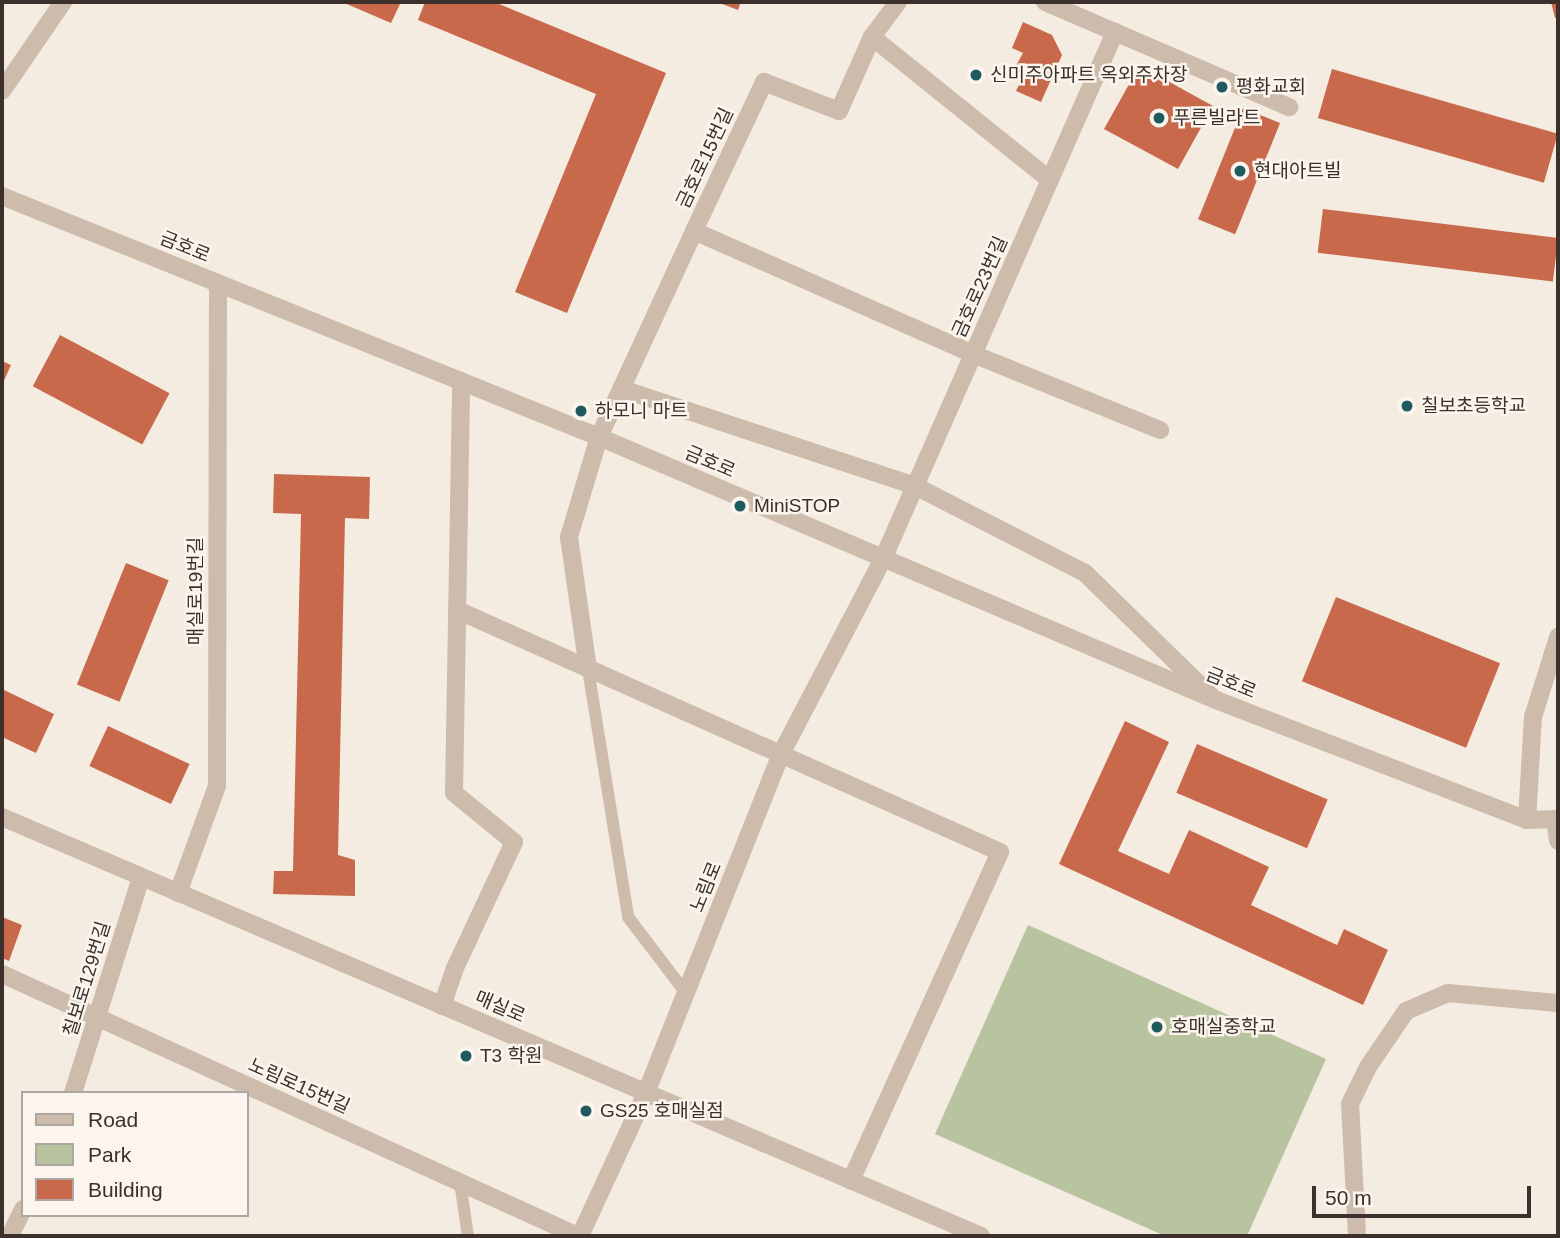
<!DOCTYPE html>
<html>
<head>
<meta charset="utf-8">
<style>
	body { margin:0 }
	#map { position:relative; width:1560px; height:1238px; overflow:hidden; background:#f4ebe1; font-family:Helvetica,"Noto Sans KR",sans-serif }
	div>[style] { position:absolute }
	.green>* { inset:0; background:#b8c4a0 }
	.building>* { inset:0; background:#c8694b; transform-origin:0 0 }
	.service>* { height:12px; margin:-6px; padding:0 6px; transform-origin:6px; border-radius:6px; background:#cdbbac }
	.minor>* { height:18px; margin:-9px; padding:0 9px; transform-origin:9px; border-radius:9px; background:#cdbbac }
	.tertiary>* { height:18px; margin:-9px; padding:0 9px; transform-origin:9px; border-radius:9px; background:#cdbbac }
	.dots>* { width:19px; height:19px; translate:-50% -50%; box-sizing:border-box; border:4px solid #fbf5ee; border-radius:50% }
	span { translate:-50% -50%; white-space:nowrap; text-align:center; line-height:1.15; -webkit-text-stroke:5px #fbf5ee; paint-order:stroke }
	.poi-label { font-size:19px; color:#3b302b }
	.left { translate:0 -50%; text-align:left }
	.street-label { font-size:19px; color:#3b302b }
	.frame { position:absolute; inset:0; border:4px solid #3b302b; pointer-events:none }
	.legend { position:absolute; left:21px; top:1091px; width:228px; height:126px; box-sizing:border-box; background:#fbf5ee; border:2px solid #aea6a0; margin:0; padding:9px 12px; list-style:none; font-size:21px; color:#3b302b }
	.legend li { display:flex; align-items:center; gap:14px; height:35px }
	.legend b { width:35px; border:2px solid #aea6a0 }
	.scale { position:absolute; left:1312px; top:1186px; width:219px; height:32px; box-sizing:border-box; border:4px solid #3b302b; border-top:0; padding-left:9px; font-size:21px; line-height:24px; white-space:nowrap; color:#3b302b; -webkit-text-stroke:5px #fbf5ee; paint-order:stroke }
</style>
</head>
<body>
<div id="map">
	<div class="green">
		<i style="clip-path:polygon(1028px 925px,1326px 1059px,1247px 1236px,1165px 1236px,935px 1134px)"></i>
	</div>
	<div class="building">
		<i style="clip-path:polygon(342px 2px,401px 2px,391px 23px)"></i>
		<i style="clip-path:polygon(425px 2px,494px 2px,666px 73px,567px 313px,515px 292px,596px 94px,418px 20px)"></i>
		<i style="clip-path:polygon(717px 2px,741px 2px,738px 10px)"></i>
		<i style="clip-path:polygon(1551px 2px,1558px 2px,1558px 17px,1555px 18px)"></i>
		<i style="clip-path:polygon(1023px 22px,1052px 35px,1062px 55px,1041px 102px,1016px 91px,1026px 70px,1016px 66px,1023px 53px,1012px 48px)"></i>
		<i style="left:1332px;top:69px;width:235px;height:51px;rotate:16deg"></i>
		<i style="clip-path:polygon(1155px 74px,1213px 106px,1178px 169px,1104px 129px,1132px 79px)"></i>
		<i style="left:1243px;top:108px;width:40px;height:120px;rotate:22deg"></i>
		<i style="left:1323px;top:209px;width:237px;height:44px;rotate:7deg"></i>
		<i style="left:60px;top:335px;width:124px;height:58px;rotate:28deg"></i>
		<i style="clip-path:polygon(2px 361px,11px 365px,2px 385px)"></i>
		<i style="clip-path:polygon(274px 474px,370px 477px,369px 519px,345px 518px,338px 855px,355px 860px,355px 896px,273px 894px,274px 871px,293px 871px,301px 514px,273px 513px)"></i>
		<i style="left:126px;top:563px;width:46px;height:131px;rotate:22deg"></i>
		<i style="left:1336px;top:597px;width:177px;height:91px;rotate:22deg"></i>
		<i style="clip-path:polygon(2px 689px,54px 714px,36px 753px,2px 737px)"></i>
		<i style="clip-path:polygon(1125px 721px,1169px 742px,1118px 851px,1169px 874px,1189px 830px,1269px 867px,1251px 905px,1337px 945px,1344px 929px,1388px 950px,1363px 1005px,1059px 864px)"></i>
		<i style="left:108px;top:726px;width:90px;height:44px;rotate:25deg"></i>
		<i style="left:1197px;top:744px;width:142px;height:53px;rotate:23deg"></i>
		<i style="clip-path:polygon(2px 917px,22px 925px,9px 961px,2px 958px)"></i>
	</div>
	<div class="service">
		<i style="left:588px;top:669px;width:251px;rotate:80.8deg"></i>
		<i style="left:628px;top:917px;width:96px;rotate:52.7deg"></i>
		<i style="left:460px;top:1182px;width:55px;rotate:81.6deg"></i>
	</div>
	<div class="minor">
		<i style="left:1045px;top:2px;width:266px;rotate:23.3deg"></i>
		<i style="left:872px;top:37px;width:228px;rotate:38.8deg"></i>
		<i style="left:694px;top:231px;width:305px;rotate:23.8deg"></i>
		<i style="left:973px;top:354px;width:202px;rotate:22.1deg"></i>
		<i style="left:622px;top:389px;width:309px;rotate:18.3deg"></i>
		<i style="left:915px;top:486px;width:191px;rotate:27.1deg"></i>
		<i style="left:1085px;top:573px;width:179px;rotate:44.3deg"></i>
		<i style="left:457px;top:610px;width:594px;rotate:24.02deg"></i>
		<i style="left:1000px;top:852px;width:361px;rotate:114.4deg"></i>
		<i style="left:588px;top:669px;width:133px;rotate:-98.2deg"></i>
		<i style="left:569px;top:537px;width:104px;rotate:-73.3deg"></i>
		<i style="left:599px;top:437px;width:227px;rotate:-65.2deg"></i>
		<i style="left:694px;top:231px;width:165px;rotate:-64.8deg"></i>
		<i style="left:764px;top:82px;width:80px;rotate:21.1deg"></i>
		<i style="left:839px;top:111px;width:81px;rotate:-66deg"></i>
		<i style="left:872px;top:37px;width:44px;rotate:-53.4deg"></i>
		<i style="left:1555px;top:819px;width:22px;rotate:82deg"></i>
		<i style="left:1527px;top:820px;width:103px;rotate:-86.7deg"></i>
		<i style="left:1533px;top:717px;width:84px;rotate:-72.6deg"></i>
		<i style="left:178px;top:893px;width:114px;rotate:-70deg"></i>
		<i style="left:217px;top:786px;width:503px;rotate:-89.89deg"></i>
		<i style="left:2px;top:974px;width:633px;rotate:24.46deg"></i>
		<i style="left:442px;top:1006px;width:40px;rotate:-71.1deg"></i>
		<i style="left:455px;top:968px;width:139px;rotate:-64.9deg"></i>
		<i style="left:514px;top:842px;width:77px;rotate:-140.8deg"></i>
		<i style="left:454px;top:793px;width:412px;rotate:-89deg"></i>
		<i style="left:73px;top:1093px;width:226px;rotate:-72.5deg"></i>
		<i style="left:10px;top:1236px;width:30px;rotate:-64deg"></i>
		<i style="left:580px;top:1236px;width:157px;rotate:-65.2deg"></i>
		<i style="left:646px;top:1093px;width:365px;rotate:-68.3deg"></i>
		<i style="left:781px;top:754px;width:220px;rotate:-62.4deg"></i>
		<i style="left:883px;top:559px;width:576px;rotate:-66.24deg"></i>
		<i style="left:1357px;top:1236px;width:132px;rotate:-93deg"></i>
		<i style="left:1350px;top:1104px;width:41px;rotate:-64.1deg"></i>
		<i style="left:1368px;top:1067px;width:68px;rotate:-55.8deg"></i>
		<i style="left:1406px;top:1011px;width:46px;rotate:-23.2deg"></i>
		<i style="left:1448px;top:993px;width:110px;rotate:5.2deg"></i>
	</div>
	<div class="tertiary">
		<i style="left:2px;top:91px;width:108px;rotate:-55.6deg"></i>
		<i style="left:2px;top:196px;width:644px;rotate:21.98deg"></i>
		<i style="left:599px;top:437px;width:671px;rotate:23.09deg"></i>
		<i style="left:1216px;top:700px;width:333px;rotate:21.1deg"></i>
		<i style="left:1527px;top:820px;width:31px;rotate:-2deg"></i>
		<i style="left:2px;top:817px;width:1065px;rotate:23.17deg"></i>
	</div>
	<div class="dots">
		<i style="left:976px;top:75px;background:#1f5a5e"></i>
		<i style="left:1222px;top:87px;background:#1f5a5e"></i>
		<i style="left:1159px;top:118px;background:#1f5a5e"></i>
		<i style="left:1240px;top:171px;background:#1f5a5e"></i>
		<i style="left:1407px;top:406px;background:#1f5a5e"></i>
		<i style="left:581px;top:411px;background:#1f5a5e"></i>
		<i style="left:740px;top:506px;background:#1f5a5e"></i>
		<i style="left:1157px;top:1027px;background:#1f5a5e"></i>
		<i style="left:466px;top:1056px;background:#1f5a5e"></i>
		<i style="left:586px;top:1111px;background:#1f5a5e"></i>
	</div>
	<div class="poi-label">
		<span class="left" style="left:990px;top:75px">신미주아파트 옥외주차장</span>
		<span class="left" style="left:1236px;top:87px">평화교회</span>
		<span class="left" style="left:1173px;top:118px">푸른빌라트</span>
		<span class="left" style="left:1254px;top:171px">현대아트빌</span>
		<span class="left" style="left:1421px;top:406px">칠보초등학교</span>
		<span class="left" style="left:595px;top:411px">하모니 마트</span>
		<span class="left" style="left:754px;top:506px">MiniSTOP</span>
		<span class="left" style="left:1171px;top:1027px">호매실중학교</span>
		<span class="left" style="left:480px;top:1056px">T3 학원</span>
		<span class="left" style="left:600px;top:1111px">GS25 호매실점</span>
	</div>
	<div class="street-label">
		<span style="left:705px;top:158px;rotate:-65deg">금호로15번길</span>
		<span style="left:185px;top:247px;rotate:22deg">금호로</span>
		<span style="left:980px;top:287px;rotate:-66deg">금호로23번길</span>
		<span style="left:710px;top:462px;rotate:23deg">금호로</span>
		<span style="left:196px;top:591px;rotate:-90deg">매실로19번길</span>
		<span style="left:1231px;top:683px;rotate:22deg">금호로</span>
		<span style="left:706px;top:887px;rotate:-68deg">노림로</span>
		<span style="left:87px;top:979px;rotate:-73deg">칠보로129번길</span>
		<span style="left:500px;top:1007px;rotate:23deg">매실로</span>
		<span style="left:299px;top:1086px;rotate:24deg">노림로15번길</span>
	</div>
	<div class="frame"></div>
	<ul class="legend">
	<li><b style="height:9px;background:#cdbbac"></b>Road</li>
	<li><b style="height:19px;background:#b8c4a0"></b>Park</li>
	<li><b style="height:19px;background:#c8694b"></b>Building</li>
	</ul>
	<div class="scale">50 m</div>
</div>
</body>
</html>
